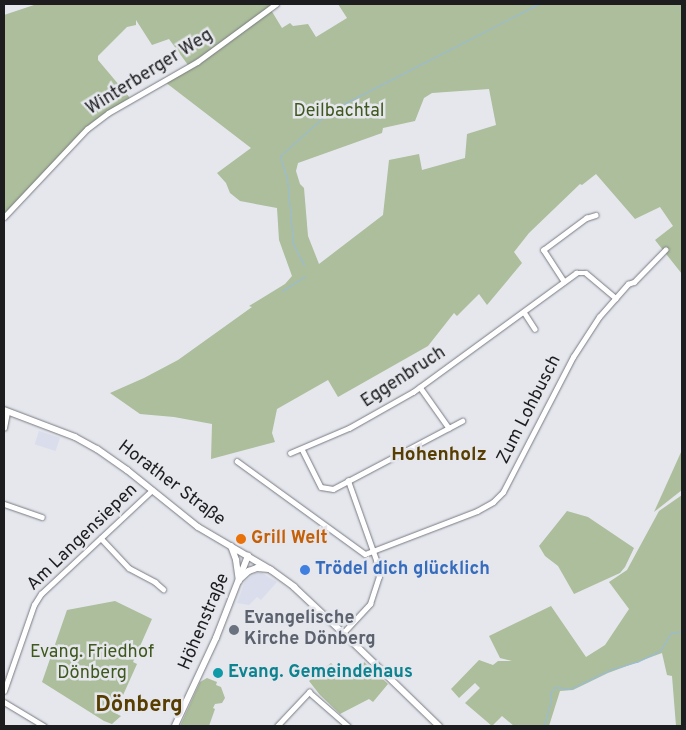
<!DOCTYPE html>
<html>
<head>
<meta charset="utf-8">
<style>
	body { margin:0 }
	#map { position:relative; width:686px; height:730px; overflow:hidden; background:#e5e7ed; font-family:Overpass,sans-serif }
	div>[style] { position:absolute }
	.built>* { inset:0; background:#daddeb; transform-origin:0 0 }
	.green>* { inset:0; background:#acbe9b }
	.stream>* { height:1px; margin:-0.5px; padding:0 0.5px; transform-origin:0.5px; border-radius:0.5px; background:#97bcdc }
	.roads { filter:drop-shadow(0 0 1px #787a80) drop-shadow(0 0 1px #787a80) }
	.minor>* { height:4.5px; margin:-2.25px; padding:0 2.25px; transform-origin:2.25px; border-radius:2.25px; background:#fff }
	.tertiary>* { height:5.5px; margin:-2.75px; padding:0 2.75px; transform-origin:2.75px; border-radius:2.75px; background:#fff }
	.secondary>* { height:6px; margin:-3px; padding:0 3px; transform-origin:3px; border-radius:3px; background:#fff }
	.dots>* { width:14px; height:14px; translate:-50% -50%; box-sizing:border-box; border:2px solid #e5e7ed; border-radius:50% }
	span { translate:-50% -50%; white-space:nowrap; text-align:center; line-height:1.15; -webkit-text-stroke:5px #e5e7ed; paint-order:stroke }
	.street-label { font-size:18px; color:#1d1d1f }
	.park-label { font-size:18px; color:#3f581d }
	.food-label { font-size:18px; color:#c56008; font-weight:700 }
	.left { translate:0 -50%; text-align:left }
	.shop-label { font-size:18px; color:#366cbe; font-weight:700 }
	.worship-label { font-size:18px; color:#5b616d; font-weight:700 }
	.culture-label { font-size:18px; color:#0d838f; font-weight:700 }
	.neighbourhood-label { font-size:19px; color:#583d00; font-weight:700 }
	.district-label { font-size:22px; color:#583d00; font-weight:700 }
	.frame { position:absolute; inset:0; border:5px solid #1d1d1f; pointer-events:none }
</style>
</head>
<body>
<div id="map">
	<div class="built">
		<i style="left:39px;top:431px;width:22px;height:14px;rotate:18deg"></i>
		<i style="clip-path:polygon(255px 573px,262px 573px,277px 582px,261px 600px,257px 597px,249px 605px,237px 603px,245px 581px)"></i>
	</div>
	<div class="green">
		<i style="clip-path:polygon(37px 4px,273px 4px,217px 46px,188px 65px,169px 39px,152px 45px,136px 20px,136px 25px,127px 27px,98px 56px,98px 60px,130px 98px,102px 115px,87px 127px,4px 216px,4px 15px)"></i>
		<i style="clip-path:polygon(evenodd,338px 4px,682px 4px,682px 274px,655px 240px,673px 226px,660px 207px,635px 219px,596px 174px,582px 185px,580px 184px,529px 233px,514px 252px,522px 263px,487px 305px,479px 294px,457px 316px,454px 313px,428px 346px,338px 397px,328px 380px,277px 409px,272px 433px,275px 442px,211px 459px,212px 424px,174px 417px,140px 414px,110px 393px,144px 378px,178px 360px,252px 307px,249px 306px,285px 284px,292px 276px,279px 240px,277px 208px,240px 201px,230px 193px,226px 183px,217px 173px,251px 148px,165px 82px,219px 50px,271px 10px,282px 28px,290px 23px,293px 26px,308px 24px,316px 37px,347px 18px,338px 4px,489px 89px,496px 125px,467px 134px,465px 158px,422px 170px,419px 154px,389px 160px,383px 215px,319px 264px,308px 236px,304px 188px,300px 184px,296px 171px,298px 163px,382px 133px,383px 128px,415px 121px,424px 98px,432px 93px,489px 89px)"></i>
		<i style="clip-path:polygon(682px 450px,682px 490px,654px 512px)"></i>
		<i style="clip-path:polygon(682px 495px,682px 726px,676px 726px,672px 676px,667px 675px,662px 653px,608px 673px,573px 690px,560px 691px,549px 726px,514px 726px,502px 716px,492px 726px,465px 703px,480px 688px,475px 683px,459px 698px,451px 689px,479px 660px,493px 665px,498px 661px,512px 661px,500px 658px,489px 636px,551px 606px,586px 657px,605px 645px,629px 609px,609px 582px,627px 570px,659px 511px)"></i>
		<i style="clip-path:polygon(567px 511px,588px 517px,634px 548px,625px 567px,620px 573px,574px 594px,558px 566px,545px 556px,539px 546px)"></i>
		<i style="clip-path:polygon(115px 601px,152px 619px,133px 662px,137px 664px,115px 713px,121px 716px,112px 724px,104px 721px,42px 682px,67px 610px)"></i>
		<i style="clip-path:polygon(364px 662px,388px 684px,373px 702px,369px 699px,340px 714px,320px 695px,309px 681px,331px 663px,347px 679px)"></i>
		<i style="clip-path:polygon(207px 678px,217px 682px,216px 685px,221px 687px,225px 698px,222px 703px,215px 704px,213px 708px,215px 709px,209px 726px,180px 726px,200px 682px)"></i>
	</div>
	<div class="stream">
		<i style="left:304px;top:265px;width:25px;rotate:-117deg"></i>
		<i style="left:293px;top:243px;width:65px;rotate:-95.3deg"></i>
		<i style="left:287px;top:178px;width:23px;rotate:-108deg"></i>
		<i style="left:280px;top:156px;width:67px;rotate:-42deg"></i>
		<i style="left:330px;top:111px;width:234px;rotate:-27.2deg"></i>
		<i style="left:282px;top:291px;width:27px;rotate:-33deg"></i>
		<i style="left:544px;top:726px;width:27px;rotate:-75deg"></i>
		<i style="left:551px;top:700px;width:7px;rotate:-98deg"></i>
		<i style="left:550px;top:693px;width:8px;rotate:-50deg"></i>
		<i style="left:555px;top:687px;width:15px;rotate:8deg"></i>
		<i style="left:570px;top:689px;width:47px;rotate:-25.5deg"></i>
		<i style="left:612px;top:669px;width:26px;rotate:-16deg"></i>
		<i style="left:637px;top:662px;width:25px;rotate:-26deg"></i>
		<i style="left:660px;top:651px;width:21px;rotate:-59deg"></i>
		<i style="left:671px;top:633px;width:11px;rotate:-10deg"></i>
	</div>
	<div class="roads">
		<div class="minor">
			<i style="left:4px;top:217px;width:121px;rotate:-46.7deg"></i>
			<i style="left:87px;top:129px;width:26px;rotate:-37deg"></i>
			<i style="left:108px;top:113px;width:103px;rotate:-29.8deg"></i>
			<i style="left:197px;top:62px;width:98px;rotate:-36.3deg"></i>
			<i style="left:564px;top:282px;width:38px;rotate:-123deg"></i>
			<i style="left:543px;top:250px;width:54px;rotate:-36.7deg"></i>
			<i style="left:586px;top:218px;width:10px;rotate:-17deg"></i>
			<i style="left:524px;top:312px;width:20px;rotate:57deg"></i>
			<i style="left:420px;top:387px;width:50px;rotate:54.7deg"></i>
			<i style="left:4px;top:428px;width:16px;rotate:-79deg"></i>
			<i style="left:302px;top:449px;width:42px;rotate:63.4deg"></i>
			<i style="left:321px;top:487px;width:12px;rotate:9deg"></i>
			<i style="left:333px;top:489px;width:146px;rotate:-27.8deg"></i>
			<i style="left:290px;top:453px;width:64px;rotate:-23deg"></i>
			<i style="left:349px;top:428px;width:73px;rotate:-29.4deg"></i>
			<i style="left:413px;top:392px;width:202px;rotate:-36.1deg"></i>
			<i style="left:576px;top:273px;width:10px"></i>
			<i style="left:586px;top:273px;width:39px;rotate:40deg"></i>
			<i style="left:237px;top:461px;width:158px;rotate:36deg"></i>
			<i style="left:365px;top:554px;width:120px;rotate:-21deg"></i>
			<i style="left:477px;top:511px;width:18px;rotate:-29deg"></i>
			<i style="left:493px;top:502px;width:14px;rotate:-45deg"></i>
			<i style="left:503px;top:492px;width:152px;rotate:-62.6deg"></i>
			<i style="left:573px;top:357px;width:48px;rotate:-57deg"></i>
			<i style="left:599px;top:317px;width:44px;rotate:-48.7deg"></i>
			<i style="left:628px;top:284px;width:6px;rotate:-18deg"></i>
			<i style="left:634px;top:282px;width:45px;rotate:-45.9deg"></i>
			<i style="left:4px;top:504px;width:40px;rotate:18.9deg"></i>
			<i style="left:101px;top:538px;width:41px;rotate:47deg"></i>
			<i style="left:129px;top:568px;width:30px;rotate:28deg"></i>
			<i style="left:155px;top:582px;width:11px;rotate:41deg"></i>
			<i style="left:343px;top:633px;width:40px;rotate:-47deg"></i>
			<i style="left:370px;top:604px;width:28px;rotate:-72deg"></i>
			<i style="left:379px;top:577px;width:17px;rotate:-100deg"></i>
			<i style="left:376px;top:560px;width:84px;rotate:-109.5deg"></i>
			<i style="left:4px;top:691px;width:91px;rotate:-70.8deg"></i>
			<i style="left:34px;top:605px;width:13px;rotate:-58deg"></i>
			<i style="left:41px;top:594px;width:152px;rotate:-43.1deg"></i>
			<i style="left:4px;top:702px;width:47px;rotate:31deg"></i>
			<i style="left:277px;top:726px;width:47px;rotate:-46.7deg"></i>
			<i style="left:309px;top:692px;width:52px;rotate:41.1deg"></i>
		</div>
		<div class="tertiary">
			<i style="left:240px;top:579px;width:12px;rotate:-42deg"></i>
			<i style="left:249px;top:571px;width:9px;rotate:-21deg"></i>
			<i style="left:257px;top:568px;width:12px;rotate:5deg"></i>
			<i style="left:175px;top:726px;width:97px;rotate:-65deg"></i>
			<i style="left:216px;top:638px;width:88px;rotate:-68.7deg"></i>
		</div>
		<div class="secondary">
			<i style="left:4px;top:410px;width:76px;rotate:20.8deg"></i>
			<i style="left:75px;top:437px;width:25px;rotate:29deg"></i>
			<i style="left:97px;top:449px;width:37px;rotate:35deg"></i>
			<i style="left:127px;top:470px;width:91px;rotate:38.8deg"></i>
			<i style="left:198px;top:527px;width:85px;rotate:30.5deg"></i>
			<i style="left:271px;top:570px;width:29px;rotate:36deg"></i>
			<i style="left:294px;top:587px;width:67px;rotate:43.2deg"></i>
			<i style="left:343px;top:633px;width:134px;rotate:44.1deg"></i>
			<i style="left:231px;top:546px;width:15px;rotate:70deg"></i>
			<i style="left:236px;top:560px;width:21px;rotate:82deg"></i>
		</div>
	</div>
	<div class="dots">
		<i style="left:241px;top:539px;background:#e8710a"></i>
		<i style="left:305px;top:570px;background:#3f7fe0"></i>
		<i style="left:234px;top:630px;background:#6b7280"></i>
		<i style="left:218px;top:673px;background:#0f9aa8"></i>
	</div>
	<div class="street-label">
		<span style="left:150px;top:73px;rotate:-32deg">Winterberger Weg</span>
		<span style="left:404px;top:378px;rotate:-33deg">Eggenbruch</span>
		<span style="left:530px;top:410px;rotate:-63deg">Zum Lohbusch</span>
		<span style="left:171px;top:484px;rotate:37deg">Horather Straße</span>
		<span style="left:83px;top:538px;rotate:-44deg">Am Langensiepen</span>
		<span style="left:205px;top:622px;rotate:-67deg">Höhenstraße</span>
	</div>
	<div class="park-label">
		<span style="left:339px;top:112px">Deilbachtal</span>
		<span style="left:92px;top:664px">Evang. Friedhof<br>Dönberg</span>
	</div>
	<div class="food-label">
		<span class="left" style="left:251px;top:539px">Grill Welt</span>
	</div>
	<div class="shop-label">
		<span class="left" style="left:315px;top:570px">Trödel dich glücklich</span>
	</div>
	<div class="worship-label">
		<span class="left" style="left:244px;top:630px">Evangelische<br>Kirche Dönberg</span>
	</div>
	<div class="culture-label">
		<span class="left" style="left:228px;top:673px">Evang. Gemeindehaus</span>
	</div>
	<div class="neighbourhood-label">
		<span style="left:439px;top:456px">Hohenholz</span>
	</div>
	<div class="district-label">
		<span style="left:139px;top:706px">Dönberg</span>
	</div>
	<div class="frame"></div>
</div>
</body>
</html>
